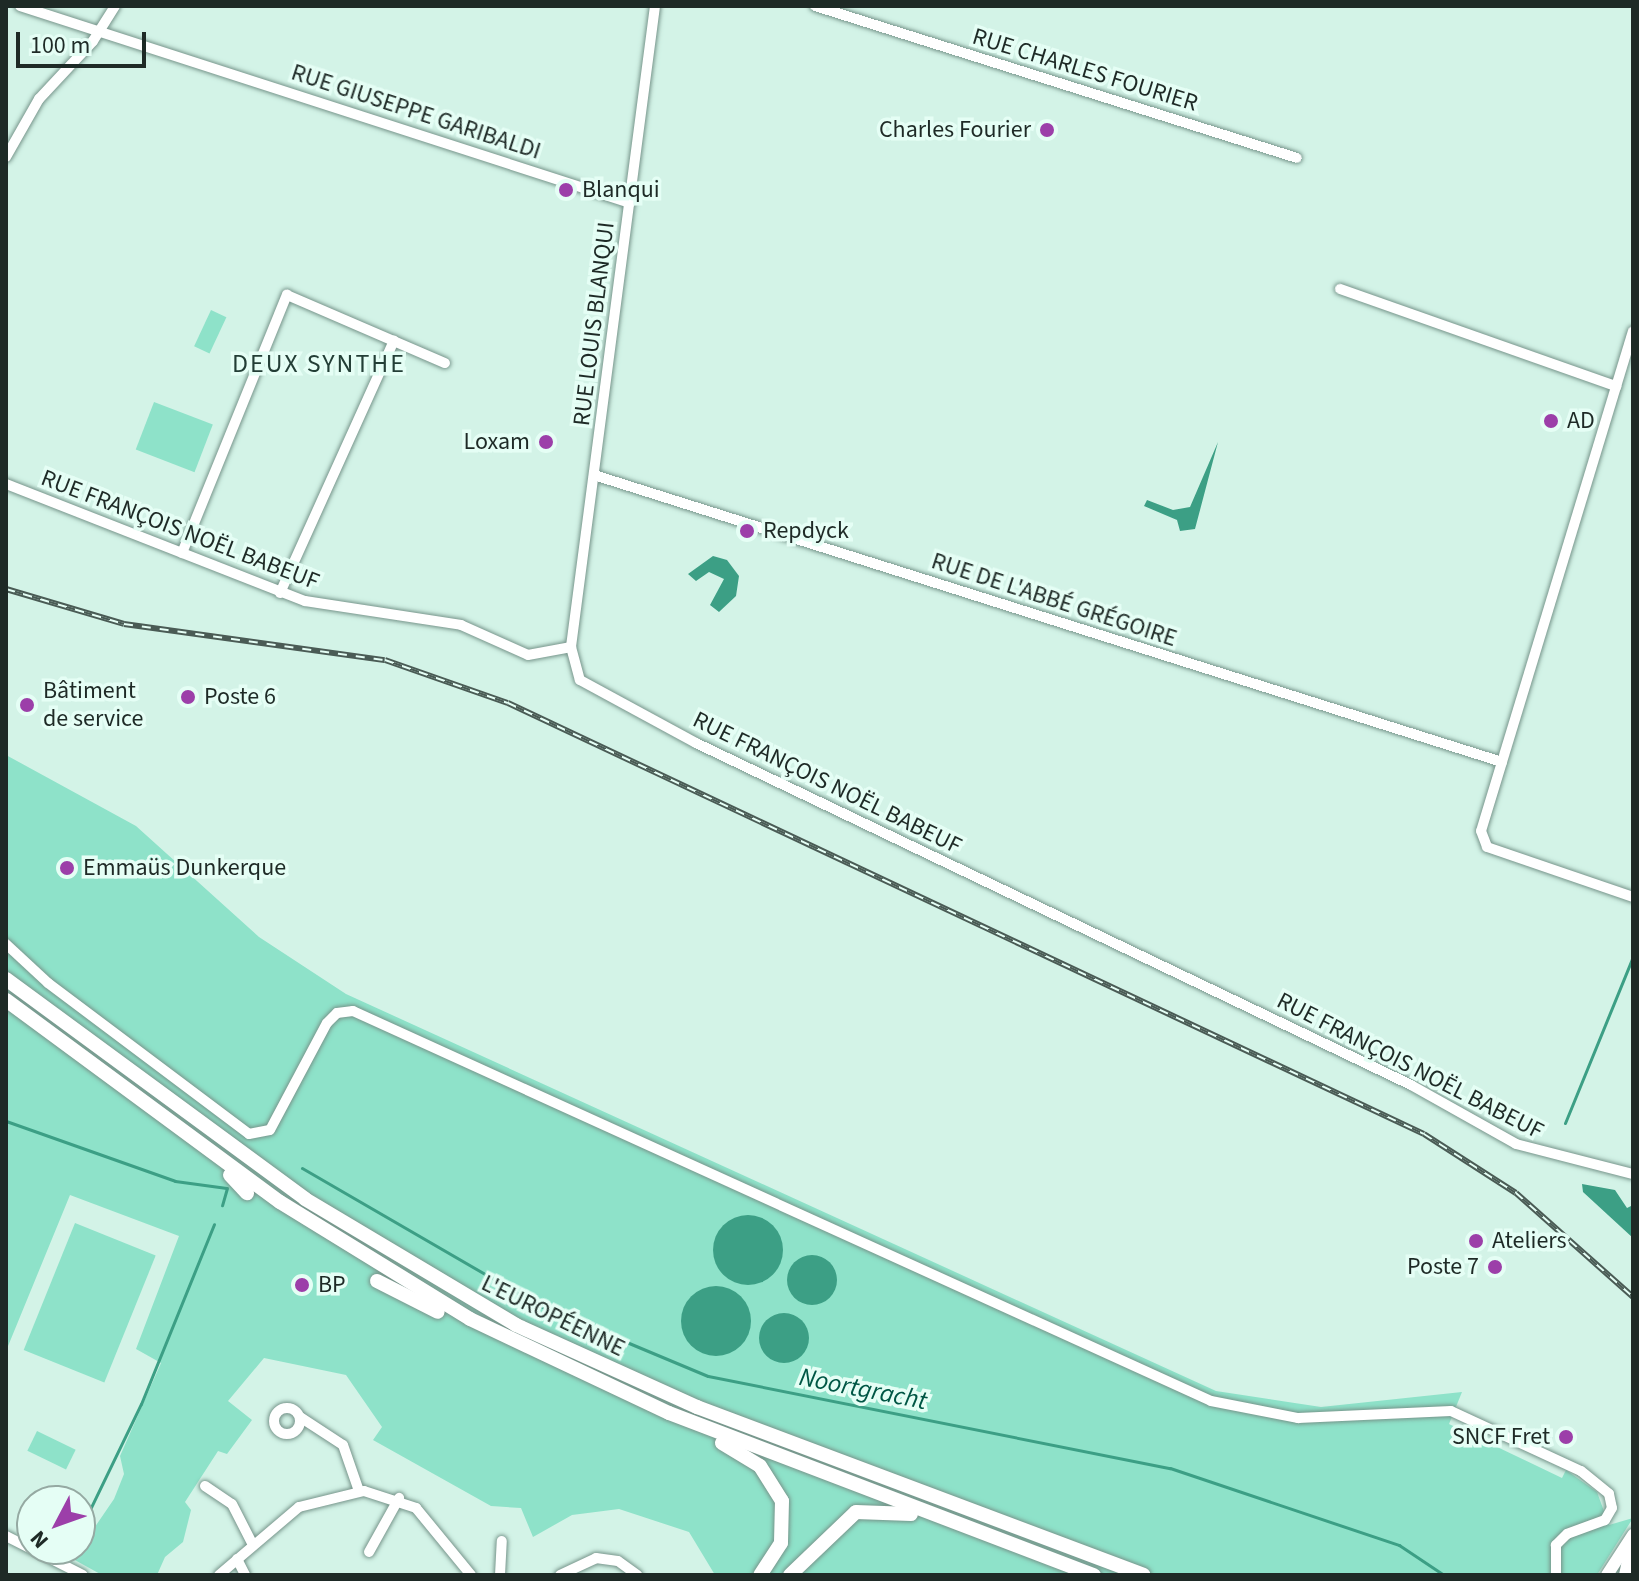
<!DOCTYPE html>
<html>
<head>
<meta charset="utf-8">
<style>
	body { margin:0 }
	#map { position:relative; width:1639px; height:1581px; overflow:hidden; background:#d3f3e7; font-family:"Source Sans 3",sans-serif }
	div>[style] { position:absolute }
	.green>* { inset:0; background:#8ee2c9; transform-origin:0 0 }
	.water>* { inset:0; background:#3c9f85 }
	.round { border-radius:50% }
	.stream>* { height:3px; margin:-1.5px; padding:0 1.5px; transform-origin:1.5px; border-radius:1.5px; background:#3c9f85 }
	.roads { filter:drop-shadow(0 0 2px #77958b) drop-shadow(0 0 2px #77958b) }
	.minor>* { height:10px; margin:-5px; padding:0 5px; transform-origin:5px; border-radius:5px; background:#fff }
	.minor>.ring { margin:-5px; padding:0; box-sizing:content-box; background:none; border:10px solid #fff; border-radius:50% }
	.major>* { height:12px; margin:-6px; padding:0 6px; transform-origin:6px; border-radius:6px; background:#fff }
	.highway>* { height:14px; margin:-7px; padding:0 7px; transform-origin:7px; border-radius:7px; background:#fff }
	.rail>* { height:6px; margin-top:-3px; transform-origin:0; background:repeating-linear-gradient(90deg,#e5fef5 0 9px,#4a5b55 0 18px); box-sizing:border-box; border-block:2px solid #4a5b55 }
	.dots>* { width:22px; height:22px; translate:-50% -50%; box-sizing:border-box; border:4px solid #e5fef5; border-radius:50% }
	span { translate:-50% -50%; white-space:nowrap; text-align:center; line-height:1.15; -webkit-text-stroke:7px #e5fef5; paint-order:stroke }
	.street-label { font-size:24px; color:#1e2a26 }
	.poi-label { font-size:24px; color:#1e2a26 }
	.right { translate:-100% -50%; text-align:right }
	.left { translate:0 -50%; text-align:left }
	.neighbourhood-label { font-size:26px; color:#233e36; letter-spacing:2px }
	.water-label { font-size:26px; color:#005745; font-style:italic }
	.frame { position:absolute; inset:0; border:8px solid #1e2a26; pointer-events:none }
	.north { position:absolute; left:16px; top:1485px; width:80px; height:80px; box-sizing:border-box; background:#e5fef5; border:2px solid #95a9a2; border-radius:50%; rotate:229deg; font-size:22px; font-weight:700; line-height:32px; text-align:center; color:#1e2a26 }
	.north::after { content:''; display:block; margin:auto; width:28px; height:36px; background:#9c3fa9; clip-path:polygon(50% 0,100% 100%,50% 72%,0 100%) }
	.scale { position:absolute; left:16px; top:32px; width:130px; height:36px; box-sizing:border-box; border:4px solid #1e2a26; border-top:0; padding-left:10px; font-size:24px; line-height:28px; white-space:nowrap; color:#1e2a26; -webkit-text-stroke:6px #e5fef5; paint-order:stroke }
</style>
</head>
<body>
<div id="map">
	<div class="green">
		<i style="left:211px;top:310px;width:17px;height:40px;rotate:25deg"></i>
		<i style="left:154px;top:402px;width:63px;height:51px;rotate:21deg"></i>
		<i style="clip-path:polygon(6px 755px,136px 826px,259px 937px,346px 994px,1216px 1391px,1321px 1407px,1462px 1392px,1449px 1424px,1562px 1478px,1566px 1470px,1597px 1492px,1609px 1525px,1633px 1518px,1597px 1575px,715px 1575px,689px 1532px,619px 1509px,572px 1515px,533px 1537px,521px 1508px,491px 1506px,373px 1440px,382px 1427px,346px 1375px,264px 1358px,228px 1401px,252px 1420px,227px 1454px,218px 1451px,185px 1502px,191px 1510px,183px 1542px,165px 1557px,157px 1575px,102px 1575px,73px 1559px,114px 1499px,124px 1474px,120px 1456px,161px 1363px,136px 1349px,179px 1236px,70px 1195px,6px 1351px)"></i>
		<i style="left:75px;top:1223px;width:87px;height:137px;rotate:22deg"></i>
		<i style="left:37px;top:1431px;width:43px;height:22px;rotate:26deg"></i>
	</div>
	<div class="water">
		<i style="clip-path:polygon(1218px 442px,1195px 529px,1180px 531px,1177px 520px,1144px 506px,1147px 500px,1173px 510px,1190px 507px)"></i>
		<i style="clip-path:polygon(713px 556px,727px 560px,739px 576px,736px 596px,719px 612px,710px 605px,724px 579px,709px 572px,696px 581px,688px 574px)"></i>
		<i style="clip-path:polygon(1582px 1184px,1615px 1190px,1627px 1208px,1633px 1205px,1633px 1238px,1583px 1192px)"></i>
		<i class="round" style="left:713px;top:1215px;width:70px;height:70px"></i>
		<i class="round" style="left:787px;top:1255px;width:50px;height:50px"></i>
		<i class="round" style="left:681px;top:1286px;width:70px;height:70px"></i>
		<i class="round" style="left:759px;top:1313px;width:50px;height:50px"></i>
	</div>
	<div class="stream">
		<i style="left:6px;top:1121px;width:179px;rotate:19.5deg"></i>
		<i style="left:175px;top:1181px;width:52px;rotate:7.7deg"></i>
		<i style="left:227px;top:1188px;width:18px;rotate:106deg"></i>
		<i style="left:1565px;top:1123px;width:180px;rotate:-67.8deg"></i>
		<i style="left:302px;top:1168px;width:273px;rotate:30.1deg"></i>
		<i style="left:538px;top:1305px;width:184px;rotate:22.7deg"></i>
		<i style="left:708px;top:1376px;width:471px;rotate:11.3deg"></i>
		<i style="left:1170px;top:1468px;width:242px;rotate:18.6deg"></i>
		<i style="left:1399px;top:1545px;width:54px;rotate:33.7deg"></i>
		<i style="left:80px;top:1530px;width:140px;rotate:-64.2deg"></i>
		<i style="left:141px;top:1404px;width:194px;rotate:-67.9deg"></i>
		<i style="left:70px;top:1552px;width:3px;rotate:-72deg"></i>
	</div>
	<div class="roads">
		<div class="minor">
			<i style="left:20px;top:6px;width:641px;rotate:17.9deg"></i>
			<i style="left:655px;top:6px;width:646px;rotate:97.47deg"></i>
			<i style="left:571px;top:647px;width:34px;rotate:75deg"></i>
			<i style="left:580px;top:680px;width:132px;rotate:28.5deg"></i>
			<i style="left:696px;top:743px;width:793px;rotate:25.56deg"></i>
			<i style="left:1411px;top:1085px;width:120px;rotate:29.3deg"></i>
			<i style="left:1516px;top:1144px;width:121px;rotate:14.4deg"></i>
			<i style="left:815px;top:6px;width:505px;rotate:17.5deg"></i>
			<i style="left:6px;top:157px;width:67px;rotate:-60.4deg"></i>
			<i style="left:39px;top:99px;width:79px;rotate:-47deg"></i>
			<i style="left:93px;top:41px;width:41px;rotate:-57.8deg"></i>
			<i style="left:1340px;top:289px;width:293px;rotate:19.4deg"></i>
			<i style="left:594px;top:475px;width:952px;rotate:17.54deg"></i>
			<i style="left:1502px;top:762px;width:72px;rotate:106.9deg"></i>
			<i style="left:1481px;top:831px;width:17px;rotate:69deg"></i>
			<i style="left:1487px;top:847px;width:154px;rotate:18.9deg"></i>
			<i style="left:6px;top:484px;width:321px;rotate:21.4deg"></i>
			<i style="left:305px;top:601px;width:158px;rotate:8.7deg"></i>
			<i style="left:461px;top:625px;width:73px;rotate:24.1deg"></i>
			<i style="left:528px;top:655px;width:44px;rotate:-10.5deg"></i>
			<i style="left:182px;top:553px;width:279px;rotate:-67.9deg"></i>
			<i style="left:287px;top:295px;width:172px;rotate:23.3deg"></i>
			<i style="left:280px;top:593px;width:277px;rotate:-65.7deg"></i>
			<i style="left:1502px;top:762px;width:450px;rotate:-73.1deg"></i>
			<i style="left:6px;top:944px;width:57px;rotate:42.9deg"></i>
			<i style="left:48px;top:983px;width:251px;rotate:36.9deg"></i>
			<i style="left:249px;top:1134px;width:21px;rotate:-11deg"></i>
			<i style="left:270px;top:1130px;width:121px;rotate:-62deg"></i>
			<i style="left:327px;top:1023px;width:14px;rotate:-45deg"></i>
			<i style="left:337px;top:1013px;width:16px;rotate:-7deg"></i>
			<i style="left:353px;top:1011px;width:942px;rotate:24.44deg"></i>
			<i style="left:1211px;top:1401px;width:89px;rotate:11.1deg"></i>
			<i style="left:1298px;top:1418px;width:153px;rotate:-2.6deg"></i>
			<i style="left:1451px;top:1411px;width:143px;rotate:24.8deg"></i>
			<i style="left:1581px;top:1471px;width:36px;rotate:39deg"></i>
			<i style="left:1609px;top:1494px;width:14px;rotate:78deg"></i>
			<i style="left:1612px;top:1508px;width:14px;rotate:120deg"></i>
			<i style="left:1605px;top:1520px;width:40px;rotate:159.8deg"></i>
			<i style="left:1567px;top:1534px;width:16px;rotate:135deg"></i>
			<i style="left:1556px;top:1545px;width:30px;rotate:90deg"></i>
			<i class="ring" style="left:274px;top:1408px;width:16px;height:16px"></i>
			<i style="left:300px;top:1417px;width:51px;rotate:33.1deg"></i>
			<i style="left:343px;top:1445px;width:49px;rotate:70.8deg"></i>
			<i style="left:205px;top:1486px;width:32px;rotate:34deg"></i>
			<i style="left:232px;top:1504px;width:46px;rotate:62.9deg"></i>
			<i style="left:6px;top:1536px;width:86px;rotate:26.9deg"></i>
			<i style="left:369px;top:1552px;width:62px;rotate:-60.9deg"></i>
			<i style="left:237px;top:1559px;width:18px;rotate:63deg"></i>
			<i style="left:219px;top:1575px;width:105px;rotate:-40.4deg"></i>
			<i style="left:299px;top:1507px;width:67px;rotate:-13.8deg"></i>
			<i style="left:364px;top:1491px;width:55px;rotate:18.1deg"></i>
			<i style="left:416px;top:1508px;width:87px;rotate:50.6deg"></i>
			<i style="left:500px;top:1575px;width:34px;rotate:-87deg"></i>
			<i style="left:560px;top:1575px;width:40px;rotate:-25deg"></i>
			<i style="left:596px;top:1558px;width:22px;rotate:8deg"></i>
			<i style="left:618px;top:1561px;width:24px;rotate:36deg"></i>
		</div>
		<div class="major">
			<i style="left:1607px;top:1575px;width:48px;rotate:-57deg"></i>
			<i style="left:1625px;top:1575px;width:29px;rotate:-78deg"></i>
		</div>
		<div class="highway">
			<i style="left:6px;top:979px;width:371px;rotate:36.3deg"></i>
			<i style="left:305px;top:1199px;width:246px;rotate:30.8deg"></i>
			<i style="left:516px;top:1325px;width:199px;rotate:24.4deg"></i>
			<i style="left:697px;top:1407px;width:477px;rotate:20.6deg"></i>
			<i style="left:6px;top:1000px;width:340px;rotate:36.4deg"></i>
			<i style="left:280px;top:1202px;width:223px;rotate:31.6deg"></i>
			<i style="left:470px;top:1319px;width:220px;rotate:25.3deg"></i>
			<i style="left:669px;top:1413px;width:455px;rotate:20.9deg"></i>
			<i style="left:230px;top:1175px;width:25px;rotate:47deg"></i>
			<i style="left:377px;top:1281px;width:68px;rotate:26.9deg"></i>
			<i style="left:722px;top:1443px;width:44px;rotate:31.2deg"></i>
			<i style="left:760px;top:1466px;width:41px;rotate:57.8deg"></i>
			<i style="left:782px;top:1501px;width:42px;rotate:91.4deg"></i>
			<i style="left:781px;top:1543px;width:38px;rotate:123deg"></i>
			<i style="left:790px;top:1575px;width:91px;rotate:-43.7deg"></i>
			<i style="left:856px;top:1512px;width:55px;rotate:2.1deg"></i>
		</div>
	</div>
	<div class="rail">
		<i style="left:6px;top:589px;width:123px;rotate:16.5deg"></i>
		<i style="left:124px;top:624px;width:263px;rotate:7.9deg"></i>
		<i style="left:385px;top:660px;width:130px;rotate:19.3deg"></i>
		<i style="left:508px;top:703px;width:1012px;rotate:25.2deg"></i>
		<i style="left:1424px;top:1134px;width:109px;rotate:32.7deg"></i>
		<i style="left:1516px;top:1193px;width:157px;rotate:41.6deg"></i>
	</div>
	<div class="dots">
		<i style="left:1047px;top:130px;background:#9c3fa9"></i>
		<i style="left:566px;top:190px;background:#9c3fa9"></i>
		<i style="left:1551px;top:421px;background:#9c3fa9"></i>
		<i style="left:546px;top:442px;background:#9c3fa9"></i>
		<i style="left:747px;top:531px;background:#9c3fa9"></i>
		<i style="left:188px;top:697px;background:#9c3fa9"></i>
		<i style="left:27px;top:705px;background:#9c3fa9"></i>
		<i style="left:67px;top:868px;background:#9c3fa9"></i>
		<i style="left:1476px;top:1241px;background:#9c3fa9"></i>
		<i style="left:1495px;top:1267px;background:#9c3fa9"></i>
		<i style="left:302px;top:1285px;background:#9c3fa9"></i>
		<i style="left:1566px;top:1437px;background:#9c3fa9"></i>
	</div>
	<div class="street-label">
		<span style="left:1085px;top:70px;rotate:17deg">RUE CHARLES FOURIER</span>
		<span style="left:416px;top:112px;rotate:18deg">RUE GIUSEPPE GARIBALDI</span>
		<span style="left:594px;top:324px;rotate:-83deg">RUE LOUIS BLANQUI</span>
		<span style="left:180px;top:530px;rotate:21deg">RUE FRANÇOIS NOËL BABEUF</span>
		<span style="left:1054px;top:600px;rotate:18deg">RUE DE L'ABBÉ GRÉGOIRE</span>
		<span style="left:827px;top:783px;rotate:26deg">RUE FRANÇOIS NOËL BABEUF</span>
		<span style="left:1410px;top:1066px;rotate:27deg">RUE FRANÇOIS NOËL BABEUF</span>
		<span style="left:553px;top:1316px;rotate:26deg">L'EUROPÉENNE</span>
	</div>
	<div class="poi-label">
		<span class="right" style="left:1031px;top:130px">Charles Fourier</span>
		<span class="left" style="left:582px;top:190px">Blanqui</span>
		<span class="left" style="left:1567px;top:421px">AD</span>
		<span class="right" style="left:530px;top:442px">Loxam</span>
		<span class="left" style="left:763px;top:531px">Repdyck</span>
		<span class="left" style="left:43px;top:705px">Bâtiment<br>de service</span>
		<span class="left" style="left:204px;top:697px">Poste 6</span>
		<span class="left" style="left:83px;top:868px">Emmaüs Dunkerque</span>
		<span class="left" style="left:1492px;top:1241px">Ateliers</span>
		<span class="right" style="left:1479px;top:1267px">Poste 7</span>
		<span class="left" style="left:318px;top:1285px">BP</span>
		<span class="right" style="left:1550px;top:1437px">SNCF Fret</span>
	</div>
	<div class="neighbourhood-label">
		<span style="left:319px;top:364px">DEUX SYNTHE</span>
	</div>
	<div class="water-label">
		<span style="left:863px;top:1389px;rotate:11deg">Noortgracht</span>
	</div>
	<div class="frame"></div>
	<div class="north">N</div>
	<div class="scale">100 m</div>
</div>
</body>
</html>
